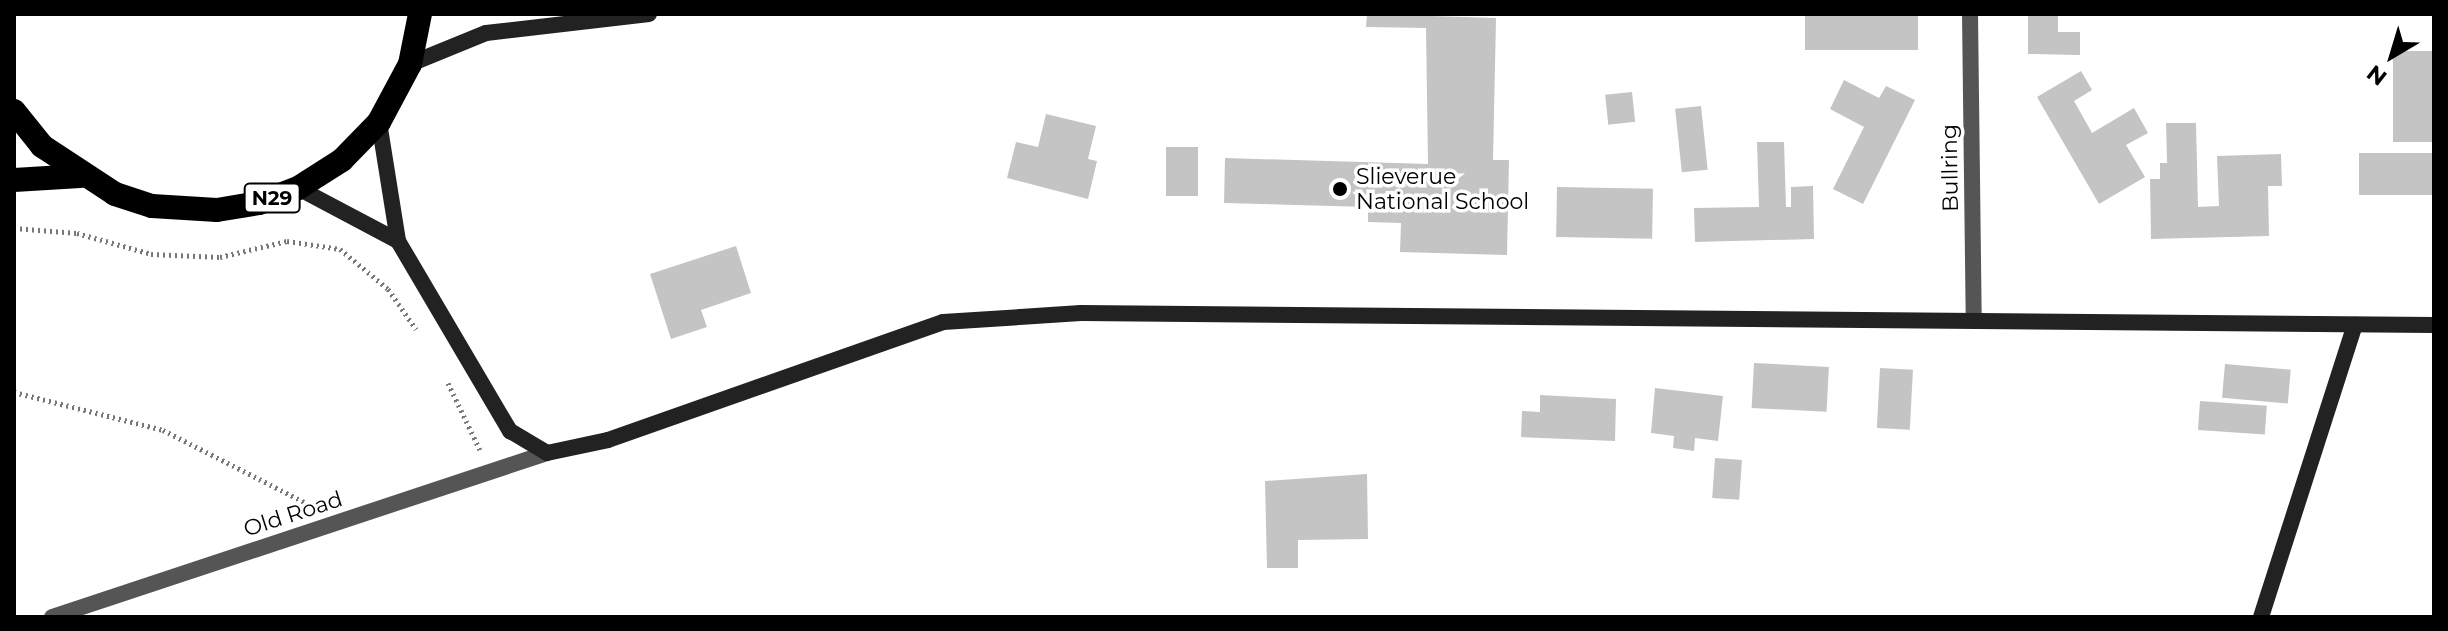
<!DOCTYPE html>
<html>
<head>
<meta charset="utf-8">
<style>
	body { margin:0 }
	#map { position:relative; width:2448px; height:631px; overflow:hidden; background:#fff; font-family:Montserrat,sans-serif }
	div>[style] { position:absolute }
	.building>* { inset:0; background:#c4c4c4; transform-origin:0 0 }
	.path>* { height:5px; margin-top:-2.5px; transform-origin:0; background:repeating-linear-gradient(90deg,#777 0 2px,transparent 0 6px) }
	.street>* { height:16px; margin:-8px; padding:0 8px; transform-origin:8px; border-radius:8px; background:#555 }
	.secondary>* { height:16px; margin:-8px; padding:0 8px; transform-origin:8px; border-radius:8px; background:#222 }
	.highway>* { height:24px; margin:-12px; padding:0 12px; transform-origin:12px; border-radius:12px; background:#000 }
	.dots>* { width:22px; height:22px; translate:-50% -50%; box-sizing:border-box; border:4px solid #fff; border-radius:50% }
	span { translate:-50% -50%; white-space:nowrap; text-align:center; line-height:1.15; -webkit-text-stroke:7px #fff; paint-order:stroke }
	.shield-label span { padding:2px 6px; background:#fff; border:2px solid; border-radius:6px; -webkit-text-stroke-width:0 }
	.shield-label { font-size:20px; color:#000; font-weight:700 }
	.street-label { font-size:22px; color:#000 }
	.poi-label { font-size:22px; color:#000 }
	.left { translate:0 -50%; text-align:left }
	.frame { position:absolute; inset:0; border:16px solid #000; pointer-events:none }
	.north { position:absolute; left:2352px; top:16px; width:80px; height:80px; -webkit-text-stroke:6px #fff; paint-order:stroke; rotate:218deg; font-size:22px; font-weight:700; line-height:32px; text-align:center; color:#000 }
	.north::after { content:''; display:block; margin:auto; width:28px; height:36px; background:#000; clip-path:polygon(50% 0,100% 100%,50% 72%,0 100%) }
</style>
</head>
<body>
<div id="map">
	<div class="building">
		<i style="clip-path:polygon(1367px 14px,1496px 18px,1493px 160px,1509px 160px,1507px 255px,1400px 252px,1401px 223px,1368px 222px,1368px 207px,1224px 203px,1225px 158px,1428px 164px,1426px 28px,1366px 27px)"></i>
		<i style="left:1805px;top:14px;width:113px;height:36px"></i>
		<i style="clip-path:polygon(2028px 14px,2058px 14px,2058px 32px,2080px 32px,2080px 55px,2028px 54px)"></i>
		<i style="left:2434px;top:51px;width:91px;height:41px;rotate:90deg"></i>
		<i style="clip-path:polygon(2081px 71px,2092px 90px,2074px 101px,2092px 133px,2134px 108px,2148px 133px,2126px 145px,2145px 177px,2099px 204px,2037px 97px)"></i>
		<i style="clip-path:polygon(1844px 80px,1879px 98px,1886px 86px,1915px 100px,1863px 204px,1833px 189px,1864px 127px,1830px 109px)"></i>
		<i style="left:1632px;top:92px;width:30px;height:27px;rotate:84deg"></i>
		<i style="left:1701px;top:106px;width:64px;height:26px;rotate:84deg"></i>
		<i style="clip-path:polygon(1046px 114px,1096px 126px,1088px 159px,1097px 161px,1088px 199px,1007px 178px,1016px 142px,1038px 147px)"></i>
		<i style="clip-path:polygon(2166px 123px,2196px 123px,2198px 207px,2219px 206px,2217px 156px,2281px 154px,2282px 186px,2268px 186px,2269px 236px,2151px 239px,2150px 179px,2160px 179px,2160px 163px,2167px 163px)"></i>
		<i style="clip-path:polygon(1757px 142px,1784px 142px,1786px 207px,1791px 207px,1791px 187px,1813px 186px,1814px 239px,1695px 242px,1694px 208px,1759px 207px)"></i>
		<i style="left:1166px;top:147px;width:32px;height:49px"></i>
		<i style="left:2434px;top:153px;width:42px;height:75px;rotate:90deg"></i>
		<i style="left:1557px;top:187px;width:96px;height:50px;rotate:1deg"></i>
		<i style="clip-path:polygon(736px 246px,751px 293px,701px 310px,707px 327px,671px 339px,650px 274px)"></i>
		<i style="left:1754px;top:363px;width:75px;height:45px;rotate:3deg"></i>
		<i style="left:2225px;top:364px;width:66px;height:34px;rotate:5deg"></i>
		<i style="left:1880px;top:368px;width:33px;height:60px;rotate:3deg"></i>
		<i style="clip-path:polygon(1655px 388px,1723px 396px,1718px 441px,1695px 438px,1694px 451px,1673px 448px,1674px 436px,1651px 433px)"></i>
		<i style="clip-path:polygon(1540px 395px,1616px 399px,1615px 441px,1521px 437px,1522px 411px,1540px 412px)"></i>
		<i style="left:2200px;top:401px;width:67px;height:29px;rotate:4deg"></i>
		<i style="left:1715px;top:458px;width:27px;height:40px;rotate:4deg"></i>
		<i style="clip-path:polygon(1367px 474px,1368px 539px,1298px 540px,1298px 568px,1267px 568px,1265px 481px)"></i>
	</div>
	<div class="path">
		<i style="left:14px;top:228px;width:63px;rotate:4.5deg"></i>
		<i style="left:77px;top:233px;width:77px;rotate:15.8deg"></i>
		<i style="left:151px;top:254px;width:69px;rotate:2.5deg"></i>
		<i style="left:220px;top:257px;width:69px;rotate:-13.4deg"></i>
		<i style="left:287px;top:241px;width:54px;rotate:8.6deg"></i>
		<i style="left:340px;top:249px;width:62px;rotate:39.8deg"></i>
		<i style="left:388px;top:289px;width:49px;rotate:55deg"></i>
		<i style="left:448px;top:383px;width:74px;rotate:64.5deg"></i>
		<i style="left:14px;top:392px;width:154px;rotate:14.3deg"></i>
		<i style="left:163px;top:430px;width:165px;rotate:27deg"></i>
	</div>
	<div class="street">
		<i style="left:1970px;top:14px;width:307px;rotate:89.3deg"></i>
		<i style="left:52px;top:617px;width:521px;rotate:-18.33deg"></i>
	</div>
	<div class="secondary">
		<i style="left:410px;top:64px;width:82px;rotate:-22.2deg"></i>
		<i style="left:486px;top:33px;width:164px;rotate:-6.6deg"></i>
		<i style="left:379px;top:122px;width:121px;rotate:80.9deg"></i>
		<i style="left:398px;top:241px;width:221px;rotate:59.5deg"></i>
		<i style="left:510px;top:431px;width:43px;rotate:30.7deg"></i>
		<i style="left:547px;top:453px;width:62px;rotate:-12deg"></i>
		<i style="left:608px;top:440px;width:355px;rotate:-19.4deg"></i>
		<i style="left:943px;top:322px;width:138px;rotate:-3.7deg"></i>
		<i style="left:1081px;top:313px;width:1353px;rotate:0.51deg"></i>
		<i style="left:298px;top:188px;width:113px;rotate:27.9deg"></i>
		<i style="left:2261px;top:617px;width:307px;rotate:-72.2deg"></i>
	</div>
	<div class="highway">
		<i style="left:14px;top:111px;width:45px;rotate:51.3deg"></i>
		<i style="left:42px;top:146px;width:87px;rotate:33.3deg"></i>
		<i style="left:115px;top:194px;width:39px;rotate:18deg"></i>
		<i style="left:152px;top:206px;width:65px;rotate:3.5deg"></i>
		<i style="left:217px;top:210px;width:43px;rotate:-9.5deg"></i>
		<i style="left:259px;top:203px;width:42px;rotate:-21deg"></i>
		<i style="left:298px;top:188px;width:52px;rotate:-32.5deg"></i>
		<i style="left:342px;top:160px;width:53px;rotate:-45.8deg"></i>
		<i style="left:379px;top:122px;width:66px;rotate:-61.9deg"></i>
		<i style="left:410px;top:64px;width:51px;rotate:-78.7deg"></i>
		<i style="left:14px;top:180px;width:66px;rotate:-3.5deg"></i>
	</div>
	<div class="dots">
		<i style="left:1340px;top:189px;background:#000"></i>
	</div>
	<div class="shield-label">
		<span style="left:272px;top:198px">N29</span>
	</div>
	<div class="street-label">
		<span style="left:1950px;top:168px;rotate:-91deg">Bullring</span>
		<span style="left:293px;top:514px;rotate:-18deg">Old Road</span>
	</div>
	<div class="poi-label">
		<span class="left" style="left:1356px;top:189px">Slieverue<br>National School</span>
	</div>
	<div class="frame"></div>
	<div class="north">N</div>
</div>
</body>
</html>
